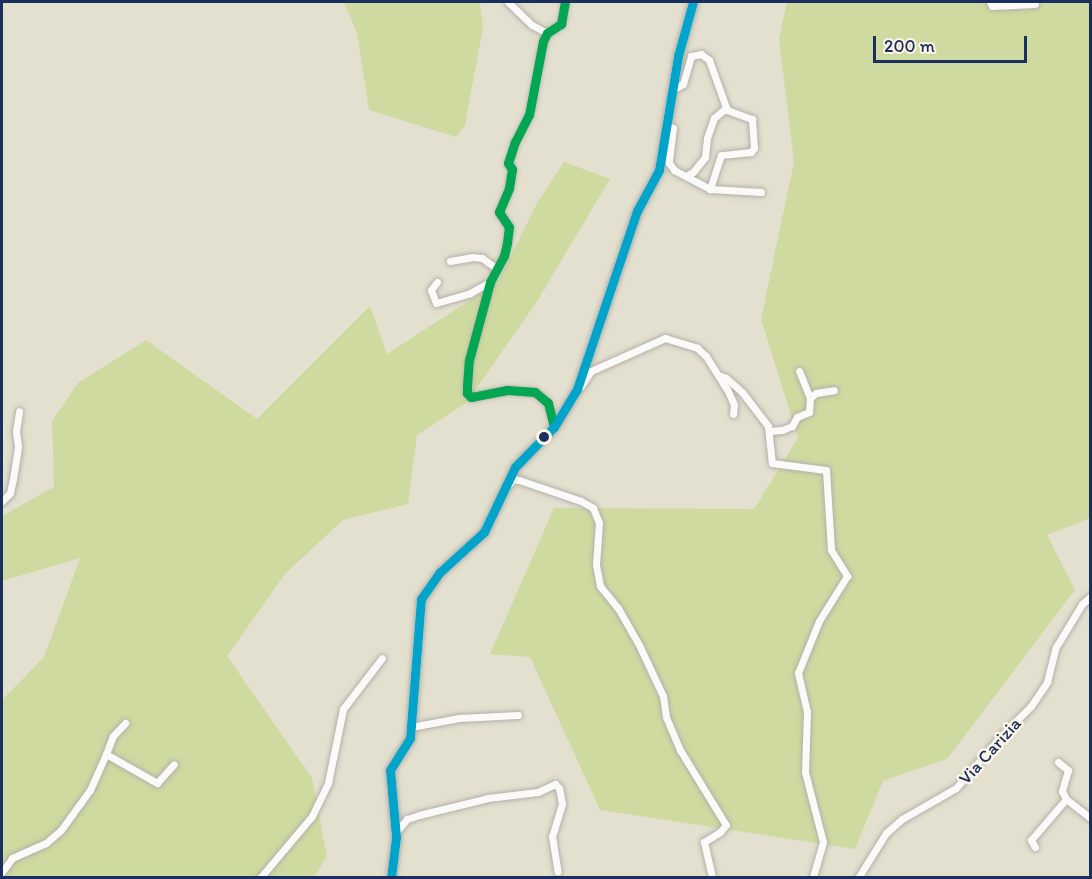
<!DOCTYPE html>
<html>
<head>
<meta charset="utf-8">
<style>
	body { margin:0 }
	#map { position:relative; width:1092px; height:879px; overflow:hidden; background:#e4e0cf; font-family:Itim,sans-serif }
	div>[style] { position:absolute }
	.green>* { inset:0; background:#cfdaa0 }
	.roads { filter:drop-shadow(0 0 2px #b2b1ab) drop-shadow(0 0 2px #b2b1ab) }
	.minor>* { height:7px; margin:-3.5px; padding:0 3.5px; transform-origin:3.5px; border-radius:3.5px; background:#fbfaf8 }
	.major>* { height:9px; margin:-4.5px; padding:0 4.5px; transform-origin:4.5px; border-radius:4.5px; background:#fbfaf8 }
	.bus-1>* { height:9px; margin:-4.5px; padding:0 4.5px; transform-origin:4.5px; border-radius:4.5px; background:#00a651 }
	.bus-2>* { height:9px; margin:-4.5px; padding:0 4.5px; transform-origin:4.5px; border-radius:4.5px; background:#01a3c8 }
	.dots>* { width:16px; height:16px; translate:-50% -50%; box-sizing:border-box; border:3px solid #fcf5e5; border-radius:50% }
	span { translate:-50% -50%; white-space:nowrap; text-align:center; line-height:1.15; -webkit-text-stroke:5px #fcf5e5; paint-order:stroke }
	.street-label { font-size:18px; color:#1b2f5e }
	.frame { position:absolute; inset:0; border:3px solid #1b2f5e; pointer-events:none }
	.scale { position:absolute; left:873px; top:36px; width:154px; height:27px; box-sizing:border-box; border:3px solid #1b2f5e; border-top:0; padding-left:8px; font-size:18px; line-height:21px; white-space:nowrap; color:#1b2f5e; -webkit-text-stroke:4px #fcf5e5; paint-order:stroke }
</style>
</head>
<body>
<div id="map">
	<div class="green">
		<i style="clip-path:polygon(344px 2px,480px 2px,483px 27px,465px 125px,456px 137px,369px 110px,357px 33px)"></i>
		<i style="clip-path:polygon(787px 2px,1090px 2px,1090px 518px,1047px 535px,1075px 590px,947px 759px,883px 781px,855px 849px,600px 810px,530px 657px,490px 654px,554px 508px,754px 509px,798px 438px,761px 319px,794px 162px,779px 39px)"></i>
		<i style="clip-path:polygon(564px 162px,610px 179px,536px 303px,466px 403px,417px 435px,408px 504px,343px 520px,285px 574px,227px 656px,312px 778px,327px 856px,314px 877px,2px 877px,2px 700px,44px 657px,80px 558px,2px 581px,2px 516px,54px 487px,52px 421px,78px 383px,146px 340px,257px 419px,370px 306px,387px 354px,498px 282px,537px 203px)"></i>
	</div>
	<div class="roads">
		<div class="minor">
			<i style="left:508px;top:2px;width:33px;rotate:44deg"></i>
			<i style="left:532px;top:25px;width:17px;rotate:28deg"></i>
			<i style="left:990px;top:2px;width:4px;rotate:63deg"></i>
			<i style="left:992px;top:6px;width:43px;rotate:-2.7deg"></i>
			<i style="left:674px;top:89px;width:10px;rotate:-29deg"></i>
			<i style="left:683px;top:84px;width:29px;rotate:-74deg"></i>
			<i style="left:691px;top:56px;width:10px;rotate:-11deg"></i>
			<i style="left:701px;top:54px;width:10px;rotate:37deg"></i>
			<i style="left:709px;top:60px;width:53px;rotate:70.2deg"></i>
			<i style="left:727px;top:110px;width:27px;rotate:20deg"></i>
			<i style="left:752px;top:119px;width:29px;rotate:86deg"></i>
			<i style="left:754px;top:148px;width:5px;rotate:127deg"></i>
			<i style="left:751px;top:152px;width:30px;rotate:174deg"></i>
			<i style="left:721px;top:155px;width:36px;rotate:108deg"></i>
			<i style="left:668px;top:126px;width:5px;rotate:22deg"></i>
			<i style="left:673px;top:128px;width:35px;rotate:97deg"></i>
			<i style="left:669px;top:163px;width:9px;rotate:54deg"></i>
			<i style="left:674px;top:170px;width:41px;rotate:27.8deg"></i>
			<i style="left:710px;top:189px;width:51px;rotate:3.4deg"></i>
			<i style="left:686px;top:176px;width:8px;rotate:-30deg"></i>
			<i style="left:693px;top:172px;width:19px;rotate:-51deg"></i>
			<i style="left:705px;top:157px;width:19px;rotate:-84deg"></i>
			<i style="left:707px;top:138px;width:21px;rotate:-71deg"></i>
			<i style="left:714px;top:118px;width:16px;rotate:-40deg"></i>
			<i style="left:450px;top:261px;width:22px;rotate:-10deg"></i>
			<i style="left:472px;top:257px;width:10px;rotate:6deg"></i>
			<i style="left:482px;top:258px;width:19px;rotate:36deg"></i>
			<i style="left:437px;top:282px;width:10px;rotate:127deg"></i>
			<i style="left:431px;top:290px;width:14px;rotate:69deg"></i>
			<i style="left:436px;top:303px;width:35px;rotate:-16deg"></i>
			<i style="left:470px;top:293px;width:23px;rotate:-29deg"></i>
			<i style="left:718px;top:375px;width:9px;rotate:21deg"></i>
			<i style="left:726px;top:378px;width:21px;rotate:41deg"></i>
			<i style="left:742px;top:392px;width:43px;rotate:52.6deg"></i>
			<i style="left:768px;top:426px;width:37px;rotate:84deg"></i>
			<i style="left:772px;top:463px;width:54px;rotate:7.4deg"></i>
			<i style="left:826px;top:470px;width:80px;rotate:86.4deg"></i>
			<i style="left:831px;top:550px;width:31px;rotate:58deg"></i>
			<i style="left:847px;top:576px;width:53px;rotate:121.9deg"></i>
			<i style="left:819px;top:621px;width:56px;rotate:112deg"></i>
			<i style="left:798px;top:673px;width:40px;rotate:77deg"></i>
			<i style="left:807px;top:712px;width:60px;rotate:91.9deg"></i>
			<i style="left:805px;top:772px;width:72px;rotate:75.6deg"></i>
			<i style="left:823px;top:842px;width:37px;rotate:106deg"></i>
			<i style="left:581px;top:386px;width:18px;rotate:-56deg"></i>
			<i style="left:591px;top:371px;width:81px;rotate:-24deg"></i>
			<i style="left:665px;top:338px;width:34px;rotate:17deg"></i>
			<i style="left:697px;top:348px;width:12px;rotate:42deg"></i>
			<i style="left:706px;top:356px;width:39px;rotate:58deg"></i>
			<i style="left:727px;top:389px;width:17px;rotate:66deg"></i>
			<i style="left:734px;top:405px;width:9px;rotate:96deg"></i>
			<i style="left:810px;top:398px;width:8px;rotate:-40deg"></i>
			<i style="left:816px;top:393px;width:18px;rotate:-9deg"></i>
			<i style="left:554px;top:427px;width:25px;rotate:-104deg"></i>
			<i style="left:548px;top:403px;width:17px;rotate:-140deg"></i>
			<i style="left:535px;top:392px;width:28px;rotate:-176deg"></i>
			<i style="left:507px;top:390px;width:37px;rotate:169deg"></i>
			<i style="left:471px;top:397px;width:6px;rotate:-135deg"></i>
			<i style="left:467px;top:393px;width:7px;rotate:-90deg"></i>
			<i style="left:467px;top:386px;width:26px;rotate:-86deg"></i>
			<i style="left:469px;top:360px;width:81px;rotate:-74.9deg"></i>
			<i style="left:490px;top:282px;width:30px;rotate:-62deg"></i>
			<i style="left:504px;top:256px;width:13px;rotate:-77deg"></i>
			<i style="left:507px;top:243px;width:16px;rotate:-83deg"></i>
			<i style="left:509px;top:227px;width:18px;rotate:-124deg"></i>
			<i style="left:499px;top:212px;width:26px;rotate:-67deg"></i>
			<i style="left:509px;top:188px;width:19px;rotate:-81deg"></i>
			<i style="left:512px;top:169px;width:7px;rotate:-124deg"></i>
			<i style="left:508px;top:163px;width:22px;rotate:-72deg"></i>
			<i style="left:515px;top:142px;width:30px;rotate:-63deg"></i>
			<i style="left:529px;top:115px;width:75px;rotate:-79.3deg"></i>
			<i style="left:543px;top:41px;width:9px;rotate:-63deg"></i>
			<i style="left:547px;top:33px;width:17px;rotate:-33deg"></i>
			<i style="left:561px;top:24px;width:22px;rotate:-80deg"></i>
			<i style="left:769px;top:431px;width:13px;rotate:-4deg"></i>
			<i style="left:782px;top:430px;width:11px;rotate:-22deg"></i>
			<i style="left:792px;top:426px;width:10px;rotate:-61deg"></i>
			<i style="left:797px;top:417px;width:13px;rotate:-23deg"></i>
			<i style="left:809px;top:412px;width:14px;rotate:-86deg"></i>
			<i style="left:810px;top:398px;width:29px;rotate:-112deg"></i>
			<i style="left:509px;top:484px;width:6px;rotate:-51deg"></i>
			<i style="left:513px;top:479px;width:6px;rotate:9deg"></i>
			<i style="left:519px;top:480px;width:65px;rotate:18.7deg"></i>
			<i style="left:581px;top:501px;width:14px;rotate:30deg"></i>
			<i style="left:593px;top:508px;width:16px;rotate:68deg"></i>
			<i style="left:599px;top:523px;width:42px;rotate:94.1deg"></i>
			<i style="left:596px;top:565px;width:21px;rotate:79deg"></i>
			<i style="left:600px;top:586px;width:28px;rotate:51deg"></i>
			<i style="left:618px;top:608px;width:43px;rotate:60.4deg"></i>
			<i style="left:639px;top:645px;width:56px;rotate:64.8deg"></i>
			<i style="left:663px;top:696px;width:21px;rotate:82deg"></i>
			<i style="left:666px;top:717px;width:36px;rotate:67deg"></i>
			<i style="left:680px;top:750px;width:88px;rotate:58.5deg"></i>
			<i style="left:726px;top:825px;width:9px;rotate:131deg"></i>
			<i style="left:720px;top:832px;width:19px;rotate:148deg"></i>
			<i style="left:704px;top:842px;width:37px;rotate:77deg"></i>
			<i style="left:2px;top:501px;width:11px;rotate:-45deg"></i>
			<i style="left:10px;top:493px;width:14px;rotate:-78deg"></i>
			<i style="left:13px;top:479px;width:33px;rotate:-81deg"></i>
			<i style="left:18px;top:446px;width:15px;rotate:-98deg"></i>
			<i style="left:16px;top:431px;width:20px;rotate:-81deg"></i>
			<i style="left:411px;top:727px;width:49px;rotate:-10.6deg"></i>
			<i style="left:459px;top:718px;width:59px;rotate:-2.9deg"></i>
			<i style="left:106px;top:754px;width:19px;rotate:-69deg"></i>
			<i style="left:113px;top:736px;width:18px;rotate:-47deg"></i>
			<i style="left:1058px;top:762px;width:13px;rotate:39deg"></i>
			<i style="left:1068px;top:770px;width:22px;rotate:106deg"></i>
			<i style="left:1062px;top:791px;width:9px;rotate:63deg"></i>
			<i style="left:396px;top:832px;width:17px;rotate:-50deg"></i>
			<i style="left:407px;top:819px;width:13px;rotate:-18deg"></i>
			<i style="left:419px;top:815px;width:71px;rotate:-13.8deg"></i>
			<i style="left:488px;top:798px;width:50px;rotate:-6.8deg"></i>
			<i style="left:538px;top:792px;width:19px;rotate:-25deg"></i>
			<i style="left:555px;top:784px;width:6px;rotate:45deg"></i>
			<i style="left:559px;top:788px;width:16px;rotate:79deg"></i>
			<i style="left:562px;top:804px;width:34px;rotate:107deg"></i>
			<i style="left:552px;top:836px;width:36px;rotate:81deg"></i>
			<i style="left:1035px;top:847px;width:8px;rotate:-120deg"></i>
			<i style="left:1031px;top:840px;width:54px;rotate:-49.5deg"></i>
			<i style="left:1066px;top:799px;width:31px;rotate:38deg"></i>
			<i style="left:2px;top:872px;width:17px;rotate:-54deg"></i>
			<i style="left:12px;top:858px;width:37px;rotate:-24deg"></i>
			<i style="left:46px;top:843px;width:20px;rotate:-41deg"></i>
			<i style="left:61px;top:830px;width:49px;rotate:-54.1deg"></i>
			<i style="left:90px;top:790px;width:39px;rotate:-66deg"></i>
			<i style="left:106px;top:754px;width:59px;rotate:29.6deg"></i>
			<i style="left:157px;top:783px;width:25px;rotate:-48deg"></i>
			<i style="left:260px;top:878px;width:81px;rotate:-50deg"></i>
			<i style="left:312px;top:816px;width:37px;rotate:-64deg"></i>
			<i style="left:328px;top:783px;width:76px;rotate:-78.5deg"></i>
			<i style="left:343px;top:709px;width:64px;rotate:-52.6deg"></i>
			<i style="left:858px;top:878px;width:53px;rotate:-58.1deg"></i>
			<i style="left:886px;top:833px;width:21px;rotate:-41deg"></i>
			<i style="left:902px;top:819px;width:62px;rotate:-29.9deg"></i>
			<i style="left:956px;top:788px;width:70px;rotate:-49deg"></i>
			<i style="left:1002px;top:735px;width:41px;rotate:-45deg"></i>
			<i style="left:1031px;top:706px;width:29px;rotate:-56deg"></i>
			<i style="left:1047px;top:682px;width:36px;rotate:-76deg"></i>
			<i style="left:1056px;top:647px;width:50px;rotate:-58.8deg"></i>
			<i style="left:1082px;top:604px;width:11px;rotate:-41deg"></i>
		</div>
		<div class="major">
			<i style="left:391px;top:878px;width:41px;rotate:-83deg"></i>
			<i style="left:396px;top:837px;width:67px;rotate:-95.1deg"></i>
			<i style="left:390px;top:770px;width:38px;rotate:-58deg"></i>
			<i style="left:410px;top:738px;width:139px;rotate:-85.5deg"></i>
			<i style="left:421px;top:599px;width:32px;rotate:-55deg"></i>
			<i style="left:439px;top:573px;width:61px;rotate:-42.3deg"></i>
			<i style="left:484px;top:532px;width:72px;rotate:-64.5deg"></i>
			<i style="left:515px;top:467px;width:56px;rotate:-45.7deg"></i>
			<i style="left:554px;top:427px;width:44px;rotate:-58.8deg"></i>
			<i style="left:577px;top:389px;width:188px;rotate:-71.4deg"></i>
			<i style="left:637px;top:211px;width:47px;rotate:-61.8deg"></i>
			<i style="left:659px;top:170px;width:116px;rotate:-80.5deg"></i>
			<i style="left:678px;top:56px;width:56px;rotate:-74.5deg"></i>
		</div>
	</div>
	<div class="bus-1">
		<i style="left:554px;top:427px;width:25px;rotate:-104deg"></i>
		<i style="left:548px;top:403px;width:17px;rotate:-140deg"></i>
		<i style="left:535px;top:392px;width:28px;rotate:-176deg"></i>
		<i style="left:507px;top:390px;width:37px;rotate:169deg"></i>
		<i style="left:471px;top:397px;width:6px;rotate:-135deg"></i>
		<i style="left:467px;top:393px;width:7px;rotate:-90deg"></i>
		<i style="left:467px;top:386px;width:26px;rotate:-86deg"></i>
		<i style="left:469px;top:360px;width:81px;rotate:-74.9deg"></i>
		<i style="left:490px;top:282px;width:30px;rotate:-62deg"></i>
		<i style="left:504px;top:256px;width:13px;rotate:-77deg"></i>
		<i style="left:507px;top:243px;width:16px;rotate:-83deg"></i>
		<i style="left:509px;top:227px;width:18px;rotate:-124deg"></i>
		<i style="left:499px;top:212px;width:26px;rotate:-67deg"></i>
		<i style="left:509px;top:188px;width:19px;rotate:-81deg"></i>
		<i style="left:512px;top:169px;width:7px;rotate:-124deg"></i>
		<i style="left:508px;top:163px;width:22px;rotate:-72deg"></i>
		<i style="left:515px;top:142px;width:30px;rotate:-63deg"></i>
		<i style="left:529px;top:115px;width:75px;rotate:-79.3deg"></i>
		<i style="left:543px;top:41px;width:9px;rotate:-63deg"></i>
		<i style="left:547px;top:33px;width:17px;rotate:-33deg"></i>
		<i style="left:561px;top:24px;width:22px;rotate:-80deg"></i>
	</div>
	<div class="bus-2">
		<i style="left:391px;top:878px;width:41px;rotate:-83deg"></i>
		<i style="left:396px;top:837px;width:67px;rotate:-95.1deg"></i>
		<i style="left:390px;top:770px;width:38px;rotate:-58deg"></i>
		<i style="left:410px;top:738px;width:139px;rotate:-85.5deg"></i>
		<i style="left:421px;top:599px;width:32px;rotate:-55deg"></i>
		<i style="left:439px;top:573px;width:61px;rotate:-42.3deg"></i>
		<i style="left:484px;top:532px;width:72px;rotate:-64.5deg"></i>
		<i style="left:515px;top:467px;width:56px;rotate:-45.7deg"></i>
		<i style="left:554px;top:427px;width:44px;rotate:-58.8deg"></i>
		<i style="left:577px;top:389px;width:188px;rotate:-71.4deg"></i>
		<i style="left:637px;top:211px;width:47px;rotate:-61.8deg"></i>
		<i style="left:659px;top:170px;width:116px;rotate:-80.5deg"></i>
		<i style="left:678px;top:56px;width:56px;rotate:-74.5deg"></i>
	</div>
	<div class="dots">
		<i style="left:544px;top:437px;background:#1b2f5e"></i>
	</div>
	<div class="street-label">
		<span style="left:990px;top:751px;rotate:-48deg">Via Carizia</span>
	</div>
	<div class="frame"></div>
	<div class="scale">200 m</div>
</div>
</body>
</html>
